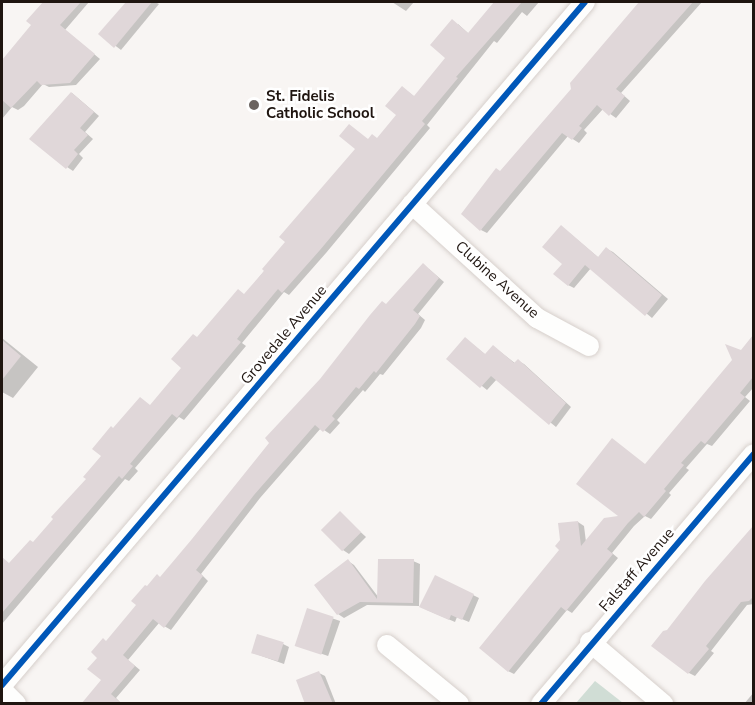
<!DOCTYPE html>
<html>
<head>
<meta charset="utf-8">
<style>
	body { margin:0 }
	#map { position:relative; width:755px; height:705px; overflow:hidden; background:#f8f5f3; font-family:"Nunito Sans",sans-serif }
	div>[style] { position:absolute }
	.green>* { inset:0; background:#d0ddd5 }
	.shadow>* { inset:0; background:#0003; transform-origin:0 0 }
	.building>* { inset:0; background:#e0d7d9; transform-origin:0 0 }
	.roads { filter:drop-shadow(0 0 2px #d6cfcb) drop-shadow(0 0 2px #d6cfcb) }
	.street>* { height:20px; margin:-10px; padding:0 10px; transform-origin:10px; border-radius:10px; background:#fefefd }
	.cycleway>* { height:6px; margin:-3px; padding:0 3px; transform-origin:3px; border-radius:3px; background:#0057b8 }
	.dots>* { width:16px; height:16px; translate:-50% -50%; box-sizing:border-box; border:3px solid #fff; border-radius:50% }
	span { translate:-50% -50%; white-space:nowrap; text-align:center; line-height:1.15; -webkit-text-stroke:5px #fff; paint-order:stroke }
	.poi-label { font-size:15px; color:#1f1510; font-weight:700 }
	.left { translate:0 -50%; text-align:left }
	.street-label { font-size:15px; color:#1f1510 }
	.frame { position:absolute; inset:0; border:3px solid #1f1510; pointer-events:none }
</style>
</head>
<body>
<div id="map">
	<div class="green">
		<i style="clip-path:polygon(595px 681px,623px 703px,576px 703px)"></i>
	</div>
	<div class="shadow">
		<i style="clip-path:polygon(46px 2px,89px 2px,65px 30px,100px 59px,76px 85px,49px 87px,43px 84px,24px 106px,18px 110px,12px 107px,2px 119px,2px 62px,33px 25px,29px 21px)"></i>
		<i style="clip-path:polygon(128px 2px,155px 2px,159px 4px,121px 50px,100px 34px)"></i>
		<i style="clip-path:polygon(392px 2px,414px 2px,406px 11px)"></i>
		<i style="clip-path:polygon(496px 2px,539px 2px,527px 16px,522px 12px,497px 43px,494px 41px,427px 125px,430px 128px,326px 253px,289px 295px,284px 292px,242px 343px,246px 346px,184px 420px,179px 417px,135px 468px,138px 471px,129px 481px,125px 479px,2px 624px,2px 574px,30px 542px,33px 544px,88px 479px,103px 456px,114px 429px,151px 406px,183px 368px,198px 338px,245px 295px,369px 140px,378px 139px,398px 115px,403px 88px,415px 97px,448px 58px,458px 24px,469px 34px)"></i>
		<i style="clip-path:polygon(640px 2px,702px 2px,621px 93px,630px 101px,616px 118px,603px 109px,584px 130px,587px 133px,579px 143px,568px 136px,487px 233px,481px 230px,500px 172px,572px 89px,572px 83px)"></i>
		<i style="clip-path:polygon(72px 93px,99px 116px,85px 132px,93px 139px,79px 154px,83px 158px,73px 171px,67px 167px)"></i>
		<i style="clip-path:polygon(567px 231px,599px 258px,607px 249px,613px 252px,668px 299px,652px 318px,591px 268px,574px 288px,568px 285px,564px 263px)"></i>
		<i style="clip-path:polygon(429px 269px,444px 282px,418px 314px,425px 320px,421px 328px,383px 375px,380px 374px,365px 392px,363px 390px,337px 420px,340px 423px,330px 434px,321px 428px,260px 498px,201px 574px,208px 581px,171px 630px,159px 623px,128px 660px,140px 670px,116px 698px,122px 704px,83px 703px,103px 680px,99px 658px,107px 642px,138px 605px,147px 588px,161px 578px,387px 306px)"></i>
		<i style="clip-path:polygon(754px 337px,754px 387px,745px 397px,750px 401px,712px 446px,707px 444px,686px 468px,689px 470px,669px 493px,671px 495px,651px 519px,645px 516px,634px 526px,612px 553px,618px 558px,572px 613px,567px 610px,514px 674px,508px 671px,561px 549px,578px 522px,584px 526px,586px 542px,622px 517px,646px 465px)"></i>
		<i style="clip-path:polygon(2px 338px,38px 367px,13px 398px,2px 392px)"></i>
		<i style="clip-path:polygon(471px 343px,486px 355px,494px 347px,516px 364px,518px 361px,524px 364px,571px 407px,556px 427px,497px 379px,487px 390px,448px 359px)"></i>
		<i style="clip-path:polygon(340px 513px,366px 537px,349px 554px,343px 550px)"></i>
		<i style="clip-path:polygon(754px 528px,754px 604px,747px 605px,711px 651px,714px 653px,695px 676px,689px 673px,668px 632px)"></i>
		<i style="clip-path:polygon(348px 561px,354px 565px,379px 598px,413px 561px,420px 564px,419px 606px,367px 605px,344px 618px,338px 614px)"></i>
		<i style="clip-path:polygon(473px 595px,479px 598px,469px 622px,457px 617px,455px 622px,427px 610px)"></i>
		<i style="left:308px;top:610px;width:34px;height:37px;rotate:19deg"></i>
		<i style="clip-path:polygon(283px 644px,289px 647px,284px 664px,253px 653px)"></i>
		<i style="clip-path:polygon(319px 673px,325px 676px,336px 704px,306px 704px)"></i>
		<i style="clip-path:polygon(754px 692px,754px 704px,744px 704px)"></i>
	</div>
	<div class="building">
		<i style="clip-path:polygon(43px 2px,81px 2px,60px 25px,95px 54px,70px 83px,41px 85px,37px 81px,11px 108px,2px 100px,2px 60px,31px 25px,26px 21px)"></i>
		<i style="clip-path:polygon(126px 2px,152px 2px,114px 48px,98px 34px)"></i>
		<i style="clip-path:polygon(494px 2px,522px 2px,456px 77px,458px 78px,422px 121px,425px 124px,320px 250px,282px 293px,278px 289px,247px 326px,237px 339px,241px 342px,177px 418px,172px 414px,130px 464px,133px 466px,122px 479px,119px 476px,2px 613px,2px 557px,9px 563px,30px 540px,33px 542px,53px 519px,51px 517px,86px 479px,83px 477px,101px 456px,92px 449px,111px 426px,113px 428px,140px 397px,150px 405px,181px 368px,171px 359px,193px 334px,197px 337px,238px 289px,244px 294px,264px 271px,262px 269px,285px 242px,279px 237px,355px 149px,339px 136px,349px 124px,368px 139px,372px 134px,377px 138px,396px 115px,385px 106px,402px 86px,414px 96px,445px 58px,430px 45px,452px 19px,468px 33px)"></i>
		<i style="clip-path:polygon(639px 2px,693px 2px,616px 89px,625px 96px,609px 116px,597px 105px,579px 126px,582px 128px,572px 140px,562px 133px,480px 231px,461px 214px,496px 168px,500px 171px,571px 89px,570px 83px)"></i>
		<i style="clip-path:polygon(71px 92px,94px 112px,80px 128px,88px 135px,74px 150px,78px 154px,66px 169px,29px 139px)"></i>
		<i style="clip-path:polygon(561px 225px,598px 257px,606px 247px,662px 295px,645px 316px,585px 265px,568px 286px,553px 274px,562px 264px,542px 247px)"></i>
		<i style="clip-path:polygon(423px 263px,439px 278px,413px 310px,420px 316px,415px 324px,376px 373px,374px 371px,359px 389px,356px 387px,332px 416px,335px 419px,323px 432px,315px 425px,254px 495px,196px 570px,203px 576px,164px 628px,153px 619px,123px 655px,135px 666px,111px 694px,122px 704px,81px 704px,101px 680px,87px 669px,97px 658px,91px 652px,103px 638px,106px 641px,136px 605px,131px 601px,145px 585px,147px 586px,157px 574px,160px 577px,192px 539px,269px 443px,265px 438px,320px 379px,370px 315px,382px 301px,386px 304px)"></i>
		<i style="clip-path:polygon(753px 335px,753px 377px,740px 393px,745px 397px,705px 444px,701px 441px,681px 463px,684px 465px,664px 489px,666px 491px,644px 517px,639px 512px,628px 523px,607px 549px,613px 554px,566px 611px,561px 607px,508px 672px,479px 648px,559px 550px,555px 546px,560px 540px,558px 523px,578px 521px,581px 546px,604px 518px,618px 516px,576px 484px,612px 438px,645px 464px,732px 360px,725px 344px,741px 350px)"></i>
		<i style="clip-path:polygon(465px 337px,485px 354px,493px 345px,514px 363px,518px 359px,566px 403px,549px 425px,491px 376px,480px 388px,446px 359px)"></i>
		<i style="clip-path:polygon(2px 340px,21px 356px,2px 380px)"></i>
		<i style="left:340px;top:511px;width:30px;height:27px;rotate:45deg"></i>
		<i style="clip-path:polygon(753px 526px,753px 597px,749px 601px,741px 602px,706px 646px,709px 649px,688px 674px,651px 646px,663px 631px,667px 630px,705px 581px)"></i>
		<i style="clip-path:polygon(348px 559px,377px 599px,378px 559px,414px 559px,413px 603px,360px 602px,337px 615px,314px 585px)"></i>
		<i style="clip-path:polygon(435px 575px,474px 594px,462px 620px,451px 615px,449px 620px,419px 607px)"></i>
		<i style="left:307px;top:608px;width:28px;height:40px;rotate:18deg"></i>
		<i style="left:257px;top:634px;width:28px;height:20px;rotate:17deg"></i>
		<i style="clip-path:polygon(319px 671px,333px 704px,305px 704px,296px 680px)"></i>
	</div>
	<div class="roads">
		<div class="street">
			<i style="left:412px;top:204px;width:169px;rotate:42.4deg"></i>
			<i style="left:537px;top:318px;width:59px;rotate:28.3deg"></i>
			<i style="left:590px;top:642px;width:96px;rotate:40.3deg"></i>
			<i style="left:387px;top:645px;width:93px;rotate:39.3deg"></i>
			<i style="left:2px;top:685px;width:898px;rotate:-49.52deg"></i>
			<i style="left:2px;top:690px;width:20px;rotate:45deg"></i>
			<i style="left:541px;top:704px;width:328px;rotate:-49.6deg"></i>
		</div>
	</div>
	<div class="cycleway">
		<i style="left:2px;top:685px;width:898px;rotate:-49.52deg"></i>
		<i style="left:541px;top:704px;width:328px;rotate:-49.6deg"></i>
	</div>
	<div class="dots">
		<i style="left:254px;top:105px;background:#6b635f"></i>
	</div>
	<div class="poi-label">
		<span class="left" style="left:266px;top:105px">St. Fidelis<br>Catholic School</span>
	</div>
	<div class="street-label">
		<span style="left:497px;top:280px;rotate:42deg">Clubine Avenue</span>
		<span style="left:284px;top:335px;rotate:-50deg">Grovedale Avenue</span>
		<span style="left:637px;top:570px;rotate:-49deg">Falstaff Avenue</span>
	</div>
	<div class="frame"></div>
</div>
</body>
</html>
